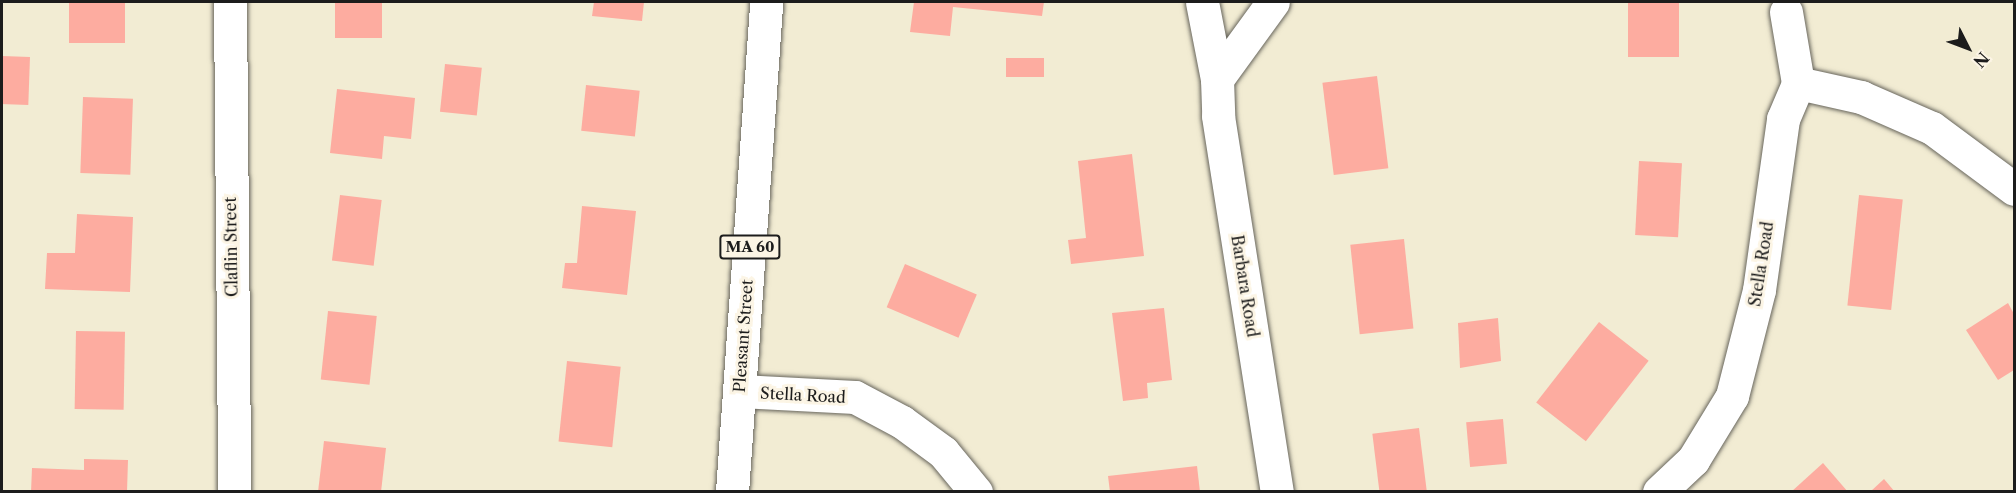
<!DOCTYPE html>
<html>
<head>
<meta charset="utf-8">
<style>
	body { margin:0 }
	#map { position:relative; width:2016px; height:493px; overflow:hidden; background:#f2ecd3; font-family:"Libre Caslon Text",serif }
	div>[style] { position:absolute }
	.building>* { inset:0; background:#fdaca0; transform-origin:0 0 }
	.roads { filter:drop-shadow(0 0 2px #67655c) drop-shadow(0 0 2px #67655c) }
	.minor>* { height:33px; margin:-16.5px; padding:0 16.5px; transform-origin:16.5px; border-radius:16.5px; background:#fff }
	.primary>* { height:33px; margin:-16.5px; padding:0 16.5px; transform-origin:16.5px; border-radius:16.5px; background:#fff }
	span { translate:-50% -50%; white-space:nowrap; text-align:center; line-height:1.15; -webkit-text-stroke:6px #fcf5e5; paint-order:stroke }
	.shield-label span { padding:2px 4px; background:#fcf5e5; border:2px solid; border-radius:4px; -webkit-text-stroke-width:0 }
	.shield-label { font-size:15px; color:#1c1c1c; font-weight:700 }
	.street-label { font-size:16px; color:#1c1c1c }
	.frame { position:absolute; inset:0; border:3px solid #1c1c1c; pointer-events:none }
	.north { position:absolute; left:1938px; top:18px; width:60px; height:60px; -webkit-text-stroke:4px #fcf5e5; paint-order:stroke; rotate:132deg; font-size:16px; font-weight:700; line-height:24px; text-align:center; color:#1c1c1c }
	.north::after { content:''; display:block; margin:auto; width:21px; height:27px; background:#1c1c1c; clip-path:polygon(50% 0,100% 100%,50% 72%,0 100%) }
</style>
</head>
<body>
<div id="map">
	<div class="building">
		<i style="left:69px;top:2px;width:56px;height:41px"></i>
		<i style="left:335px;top:2px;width:47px;height:36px"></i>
		<i style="clip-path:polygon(594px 2px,644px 2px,642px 21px,592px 16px)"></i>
		<i style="clip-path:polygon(914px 2px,1044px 2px,1042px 16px,953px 7px,950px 36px,910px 32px)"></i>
		<i style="left:1628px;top:2px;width:51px;height:55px"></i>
		<i style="left:2px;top:56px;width:28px;height:48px;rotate:2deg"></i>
		<i style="left:1006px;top:58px;width:38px;height:19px"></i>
		<i style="left:445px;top:64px;width:37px;height:48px;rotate:6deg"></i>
		<i style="left:1377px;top:76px;width:93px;height:55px;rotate:83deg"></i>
		<i style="left:586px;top:85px;width:54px;height:46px;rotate:6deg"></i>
		<i style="clip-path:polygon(337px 89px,415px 98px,411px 139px,384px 136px,382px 159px,330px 153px)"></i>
		<i style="left:83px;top:97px;width:50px;height:76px;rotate:2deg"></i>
		<i style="clip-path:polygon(1132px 154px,1144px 256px,1071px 264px,1068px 240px,1086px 238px,1078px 161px)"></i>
		<i style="left:1639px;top:161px;width:43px;height:74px;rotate:3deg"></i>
		<i style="left:340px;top:195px;width:42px;height:66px;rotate:7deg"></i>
		<i style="left:1859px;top:195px;width:44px;height:111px;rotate:6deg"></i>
		<i style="clip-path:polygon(582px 206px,636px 211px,627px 295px,562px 288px,565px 263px,577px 263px)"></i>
		<i style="clip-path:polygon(77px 214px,133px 217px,130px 292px,45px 289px,47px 253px,75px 253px)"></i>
		<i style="left:1404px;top:239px;width:90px;height:54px;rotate:84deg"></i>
		<i style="left:905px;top:264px;width:78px;height:47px;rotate:23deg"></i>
		<i style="clip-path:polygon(2008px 303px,2014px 314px,2014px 370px,1998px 380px,1966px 330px)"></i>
		<i style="clip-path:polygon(1164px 308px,1172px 380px,1147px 383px,1148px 398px,1123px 401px,1112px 313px)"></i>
		<i style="left:328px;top:311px;width:49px;height:69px;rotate:6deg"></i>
		<i style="clip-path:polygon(1498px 318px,1501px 361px,1460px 368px,1458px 323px)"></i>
		<i style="left:1599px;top:322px;width:63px;height:102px;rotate:38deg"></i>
		<i style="left:76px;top:331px;width:49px;height:78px;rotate:1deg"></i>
		<i style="left:567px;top:361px;width:54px;height:81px;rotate:6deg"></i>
		<i style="left:1503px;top:419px;width:45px;height:37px;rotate:85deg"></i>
		<i style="left:1419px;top:428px;width:64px;height:47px;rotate:83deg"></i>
		<i style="clip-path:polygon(324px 441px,386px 448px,381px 492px,318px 492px)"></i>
		<i style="clip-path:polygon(84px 459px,128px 460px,127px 492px,31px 492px,32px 468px,84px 470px)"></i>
		<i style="clip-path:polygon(1823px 463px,1848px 492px,1791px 492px)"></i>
		<i style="clip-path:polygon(1197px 466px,1200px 492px,1110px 492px,1108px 476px)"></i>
		<i style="clip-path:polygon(1884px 479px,1895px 492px,1870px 492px)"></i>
	</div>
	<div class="roads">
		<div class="minor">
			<i style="left:230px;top:2px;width:490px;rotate:89.5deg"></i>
			<i style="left:1202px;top:2px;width:78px;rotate:79deg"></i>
			<i style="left:1217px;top:79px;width:37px;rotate:88deg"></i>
			<i style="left:1218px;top:116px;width:381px;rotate:81.1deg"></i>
			<i style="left:1217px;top:79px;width:95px;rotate:-54deg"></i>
			<i style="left:1798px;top:83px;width:65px;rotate:12.5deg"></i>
			<i style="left:1861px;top:97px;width:77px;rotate:23.6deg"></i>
			<i style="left:1932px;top:128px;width:102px;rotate:36.6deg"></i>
			<i style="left:740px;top:391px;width:115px;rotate:3deg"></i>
			<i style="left:855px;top:397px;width:53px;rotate:28deg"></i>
			<i style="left:902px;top:422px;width:51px;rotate:36.2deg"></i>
			<i style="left:943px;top:452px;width:52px;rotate:50.5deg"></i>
			<i style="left:1659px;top:492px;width:47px;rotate:-43.3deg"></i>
			<i style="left:1693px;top:460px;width:75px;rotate:-58.6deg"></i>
			<i style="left:1732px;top:396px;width:109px;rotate:-75.7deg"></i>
			<i style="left:1759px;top:290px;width:173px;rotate:-82deg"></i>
			<i style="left:1783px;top:119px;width:39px;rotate:-67deg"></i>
			<i style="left:1798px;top:83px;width:72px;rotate:-99.6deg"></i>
		</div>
		<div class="primary">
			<i style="left:732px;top:492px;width:491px;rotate:-86deg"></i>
		</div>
	</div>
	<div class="shield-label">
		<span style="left:750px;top:247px">MA 60</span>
	</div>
	<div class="street-label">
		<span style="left:231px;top:247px;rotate:-91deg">Claflin Street</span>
		<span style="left:1761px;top:264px;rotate:-81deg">Stella Road</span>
		<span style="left:1245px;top:286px;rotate:81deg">Barbara Road</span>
		<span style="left:743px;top:336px;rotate:-86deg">Pleasant Street</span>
		<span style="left:803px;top:395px;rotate:3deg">Stella Road</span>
	</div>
	<div class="frame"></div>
	<div class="north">N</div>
</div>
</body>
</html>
